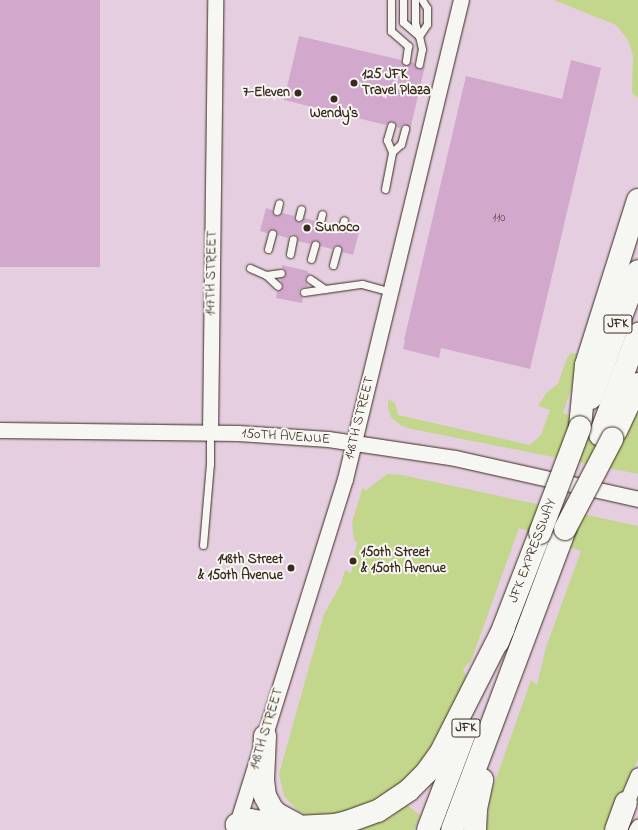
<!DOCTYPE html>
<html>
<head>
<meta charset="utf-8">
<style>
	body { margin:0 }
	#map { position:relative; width:638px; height:830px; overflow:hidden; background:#ecdfe7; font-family:"Indie Flower",sans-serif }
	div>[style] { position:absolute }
	.built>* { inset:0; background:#e4cedf }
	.green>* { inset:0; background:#c3d78c }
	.building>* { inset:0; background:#d3a8cd; transform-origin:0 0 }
	.roads { filter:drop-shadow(0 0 1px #3b2a1e) drop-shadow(0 0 1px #3b2a1e) }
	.lane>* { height:7px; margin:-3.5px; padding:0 3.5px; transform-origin:3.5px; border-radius:3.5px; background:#f6f6f2 }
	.street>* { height:15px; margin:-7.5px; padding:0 7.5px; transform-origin:7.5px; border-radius:7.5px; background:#f6f6f2 }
	.highway>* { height:22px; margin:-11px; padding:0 11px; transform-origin:11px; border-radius:11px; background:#f6f6f2 }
	.bridges { filter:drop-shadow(0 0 1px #3b2a1e) drop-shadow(0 0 1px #3b2a1e) }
	.highway-bridge>* { height:22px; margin:-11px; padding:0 11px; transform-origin:11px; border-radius:11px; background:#f6f6f2 }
	.dots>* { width:11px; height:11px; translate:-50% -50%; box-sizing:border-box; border:2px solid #f6f6f2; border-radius:50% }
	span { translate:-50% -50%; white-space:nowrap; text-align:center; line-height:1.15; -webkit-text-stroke:4px #f6f6f2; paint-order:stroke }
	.number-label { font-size:12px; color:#614a4a }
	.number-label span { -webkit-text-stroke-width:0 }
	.shield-label span { padding:1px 3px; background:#f6f6f2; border:1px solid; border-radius:3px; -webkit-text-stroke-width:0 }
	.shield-label { font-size:13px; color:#3b2a1e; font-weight:700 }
	.poi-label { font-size:14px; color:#3b2a1e; font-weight:700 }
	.left { translate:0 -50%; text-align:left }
	.right { translate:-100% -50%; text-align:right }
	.street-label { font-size:14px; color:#3b2a1e }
</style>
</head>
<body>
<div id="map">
	<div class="built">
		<i style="clip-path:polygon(0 0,631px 0,638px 91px,638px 830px,0 830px)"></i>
	</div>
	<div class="green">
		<i style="clip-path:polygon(554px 0,638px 0,638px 98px,632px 93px,633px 56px,628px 40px,616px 25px)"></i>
		<i style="clip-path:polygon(571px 353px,583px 354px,563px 413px,626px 432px,638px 408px,638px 474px,407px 428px,400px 425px,391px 417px,388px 408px,388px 399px,395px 403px,398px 415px,530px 445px,541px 435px,550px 410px,538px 406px,547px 392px,558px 384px,567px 358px)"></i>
		<i style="clip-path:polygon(387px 474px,402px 475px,638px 526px,638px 759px,608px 830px,486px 830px,491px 793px,531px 680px,537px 685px,546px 647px,581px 551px,519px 528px,471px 661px,463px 669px,466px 677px,449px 718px,414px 777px,378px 802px,319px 819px,299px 812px,284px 796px,279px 774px,324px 614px,341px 584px,345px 570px,351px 573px,357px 542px,354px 540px,352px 522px,363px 487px,365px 491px)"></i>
		<i style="clip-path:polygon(407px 805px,420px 815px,414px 830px,356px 830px,390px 818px)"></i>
	</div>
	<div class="building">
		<i style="left:0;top:0;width:100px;height:267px"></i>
		<i style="clip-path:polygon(299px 36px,401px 60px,405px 66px,411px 62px,414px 63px,418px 69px,425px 66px,410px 130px,406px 124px,402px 125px,400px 128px,396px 127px,395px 123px,392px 121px,386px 125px,284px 100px)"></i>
		<i style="clip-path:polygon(571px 60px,601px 68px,530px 369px,441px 348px,439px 358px,403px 349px,405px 340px,404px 340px,466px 76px,562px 99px)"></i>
		<i style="clip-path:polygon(266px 208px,272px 210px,275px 216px,279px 216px,282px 213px,294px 216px,297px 222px,301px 222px,304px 218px,315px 221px,318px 227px,322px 227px,325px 223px,337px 227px,341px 232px,347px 229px,359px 232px,353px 255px,342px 252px,342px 248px,338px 245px,334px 246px,332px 249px,320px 246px,319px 242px,316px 240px,310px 244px,298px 241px,298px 237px,294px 234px,291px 234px,288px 238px,277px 235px,276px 231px,273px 229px,267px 233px,260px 231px)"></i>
		<i style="clip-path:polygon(282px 265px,308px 271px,308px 273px,311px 273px,305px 278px,308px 286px,301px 288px,299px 291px,300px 295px,303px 297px,302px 303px,276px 298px,277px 291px,281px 290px,283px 287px,280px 278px,286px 275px,285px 270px,282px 268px)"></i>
	</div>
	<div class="roads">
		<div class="lane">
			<i style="left:391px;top:0;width:31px;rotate:90deg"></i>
			<i style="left:391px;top:31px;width:23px;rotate:41deg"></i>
			<i style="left:408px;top:46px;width:15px;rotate:98deg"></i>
			<i style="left:403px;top:0;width:22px;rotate:90deg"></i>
			<i style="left:403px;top:22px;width:21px;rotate:41deg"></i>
			<i style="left:415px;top:0;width:23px;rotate:90deg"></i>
			<i style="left:415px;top:23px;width:14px;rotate:73deg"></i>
			<i style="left:419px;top:64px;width:15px;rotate:-79deg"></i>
			<i style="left:422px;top:49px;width:13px;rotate:-103deg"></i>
			<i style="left:419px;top:36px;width:14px;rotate:-56deg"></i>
			<i style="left:427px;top:24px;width:16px;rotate:-90deg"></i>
			<i style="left:427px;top:8px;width:9px;rotate:-122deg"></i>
			<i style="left:392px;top:152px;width:12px;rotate:-42deg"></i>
			<i style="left:401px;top:144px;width:16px;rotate:-75deg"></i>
			<i style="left:385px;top:189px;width:38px;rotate:-79deg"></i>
			<i style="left:392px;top:152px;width:13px;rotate:-113deg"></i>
			<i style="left:387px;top:140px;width:15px;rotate:-74deg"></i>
			<i style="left:277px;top:211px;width:8px;rotate:-76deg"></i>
			<i style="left:299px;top:217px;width:8px;rotate:-76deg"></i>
			<i style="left:320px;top:222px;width:8px;rotate:-76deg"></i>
			<i style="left:342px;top:227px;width:7px;rotate:-74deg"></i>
			<i style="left:268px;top:249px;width:16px;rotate:-75deg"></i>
			<i style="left:290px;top:254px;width:15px;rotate:-79deg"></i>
			<i style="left:311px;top:259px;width:15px;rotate:-74deg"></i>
			<i style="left:333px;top:265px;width:16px;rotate:-75deg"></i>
			<i style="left:250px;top:268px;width:17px;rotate:24deg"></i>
			<i style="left:266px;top:275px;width:15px;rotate:-8deg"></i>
			<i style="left:266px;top:275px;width:16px;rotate:43deg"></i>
			<i style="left:310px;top:279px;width:18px;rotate:34deg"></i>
			<i style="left:325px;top:289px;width:37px;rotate:-8deg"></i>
			<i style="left:362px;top:284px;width:30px;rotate:15deg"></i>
			<i style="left:304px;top:292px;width:21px;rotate:-8deg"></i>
			<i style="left:203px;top:545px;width:81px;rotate:-85.1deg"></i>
			<i style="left:210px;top:464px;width:31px;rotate:-90deg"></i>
		</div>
		<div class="street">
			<i style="left:0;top:430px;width:238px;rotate:0.7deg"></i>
			<i style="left:238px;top:433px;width:90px;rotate:3.8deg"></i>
			<i style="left:328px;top:439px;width:128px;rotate:8.5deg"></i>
			<i style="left:455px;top:458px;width:188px;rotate:12.6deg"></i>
			<i style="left:210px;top:433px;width:433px;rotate:-89.3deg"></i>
			<i style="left:626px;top:803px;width:30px;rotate:-67deg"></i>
			<i style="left:235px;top:830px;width:368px;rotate:-72.6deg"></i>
			<i style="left:345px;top:479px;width:493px;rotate:-76.4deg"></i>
			<i style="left:636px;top:830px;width:4px;rotate:-56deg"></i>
		</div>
		<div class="highway">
			<i style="left:591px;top:398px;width:135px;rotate:-69.7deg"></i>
			<i style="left:580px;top:427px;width:62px;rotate:-84.5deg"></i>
			<i style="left:586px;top:365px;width:173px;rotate:-72.5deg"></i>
			<i style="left:616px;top:431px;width:52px;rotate:-64.9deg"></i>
			<i style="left:600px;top:435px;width:108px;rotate:-69.4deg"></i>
			<i style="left:498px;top:642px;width:117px;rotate:-68.9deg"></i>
			<i style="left:265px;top:736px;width:44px;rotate:92.6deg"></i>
			<i style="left:263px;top:780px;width:16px;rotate:83deg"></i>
			<i style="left:265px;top:796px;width:15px;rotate:62deg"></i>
			<i style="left:272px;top:809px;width:7px;rotate:45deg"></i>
			<i style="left:277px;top:814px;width:21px;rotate:28deg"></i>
			<i style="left:244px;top:830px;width:9px;rotate:-144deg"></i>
			<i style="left:237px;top:825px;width:14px;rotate:-21deg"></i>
			<i style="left:250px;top:820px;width:47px;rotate:8.7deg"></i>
			<i style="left:296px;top:827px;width:39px;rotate:-3deg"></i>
			<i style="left:335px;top:825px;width:12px;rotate:-14deg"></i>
			<i style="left:347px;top:822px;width:33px;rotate:-20deg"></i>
			<i style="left:378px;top:811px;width:37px;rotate:-34deg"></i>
			<i style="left:409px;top:790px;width:24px;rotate:-45deg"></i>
			<i style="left:426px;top:773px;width:24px;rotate:-54deg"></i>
			<i style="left:440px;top:754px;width:141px;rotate:-63.1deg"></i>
			<i style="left:428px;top:830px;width:105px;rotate:-69.3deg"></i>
			<i style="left:452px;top:830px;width:322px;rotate:-69.4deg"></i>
			<i style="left:475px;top:830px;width:21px;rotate:-87deg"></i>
			<i style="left:476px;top:809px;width:30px;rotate:-78deg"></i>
			<i style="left:616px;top:830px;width:29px;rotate:-70deg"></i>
		</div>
	</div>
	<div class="bridges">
		<div class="highway-bridge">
			<i style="left:565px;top:529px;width:102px;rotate:-62.4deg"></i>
			<i style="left:540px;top:533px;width:113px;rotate:-69.3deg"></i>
		</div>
	</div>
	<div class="dots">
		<i style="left:354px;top:83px;background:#3b2a1e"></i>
		<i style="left:298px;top:93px;background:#3b2a1e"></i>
		<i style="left:334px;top:99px;background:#3b2a1e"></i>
		<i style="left:307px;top:228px;background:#3b2a1e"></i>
		<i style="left:353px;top:561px;background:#3b2a1e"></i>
		<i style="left:291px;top:568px;background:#3b2a1e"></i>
	</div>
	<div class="number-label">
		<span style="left:499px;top:219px">110</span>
	</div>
	<div class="shield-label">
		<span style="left:618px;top:324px">JFK</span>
		<span style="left:466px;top:728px">JFK</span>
	</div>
	<div class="poi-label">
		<span class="left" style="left:362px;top:83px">125 JFK<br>Travel Plaza</span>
		<span class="right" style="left:290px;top:93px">7-Eleven</span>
		<span style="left:334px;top:114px">Wendy's</span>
		<span class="left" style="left:315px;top:228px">Sunoco</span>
		<span class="left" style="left:361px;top:561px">150th Street<br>&amp; 150th Avenue</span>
		<span class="right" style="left:283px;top:568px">148th Street<br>&amp; 150th Avenue</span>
	</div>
	<div class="street-label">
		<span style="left:212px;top:273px;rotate:-89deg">147TH STREET</span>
		<span style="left:360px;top:418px;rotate:-76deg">148TH STREET</span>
		<span style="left:286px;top:437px;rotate:4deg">150TH AVENUE</span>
		<span style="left:533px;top:551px;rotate:-69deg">JFK EXPRESSWAY</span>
		<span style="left:267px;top:729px;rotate:-73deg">148TH STREET</span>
	</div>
</div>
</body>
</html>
